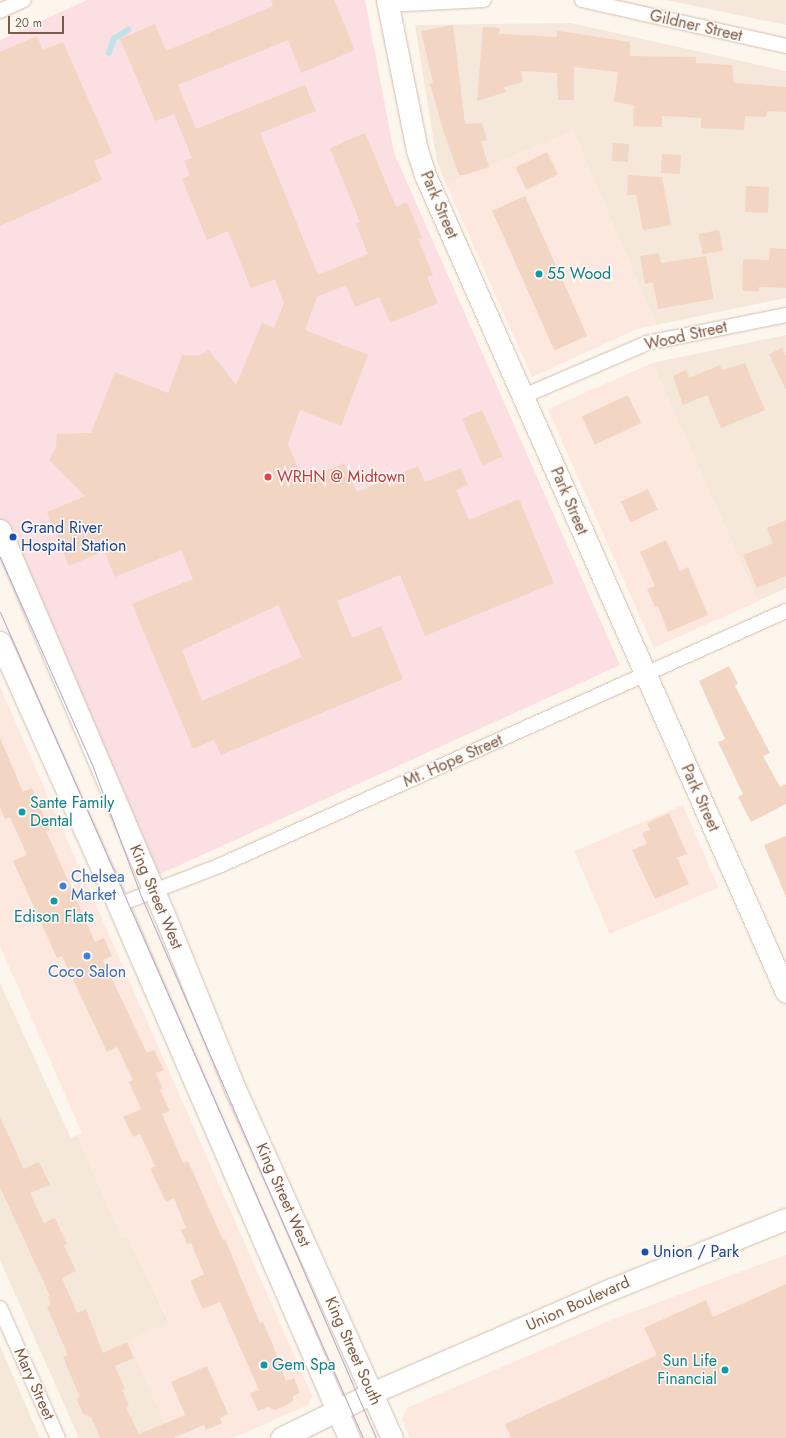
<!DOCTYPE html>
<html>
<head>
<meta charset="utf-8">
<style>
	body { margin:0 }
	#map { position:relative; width:786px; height:1438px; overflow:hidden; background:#fdf6ec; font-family:Jost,sans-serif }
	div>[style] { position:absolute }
	.residential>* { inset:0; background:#f5e8da }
	.commercial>* { inset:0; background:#fde8e0; transform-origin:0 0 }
	.medical>* { inset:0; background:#fbdfe3 }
	.stream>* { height:5.5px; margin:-2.75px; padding:0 2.75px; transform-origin:2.75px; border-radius:2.75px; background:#bfe3e8 }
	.building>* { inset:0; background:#f3d5c3; transform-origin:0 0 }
	.roads { filter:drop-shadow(0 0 1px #d1beb0) drop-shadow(0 0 1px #d1beb0) }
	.street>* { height:14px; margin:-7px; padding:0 7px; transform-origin:7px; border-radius:7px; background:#fff }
	.secondary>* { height:21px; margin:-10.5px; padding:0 10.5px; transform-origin:10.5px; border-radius:10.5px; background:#fff }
	.tram>* { height:1px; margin:-0.5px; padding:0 0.5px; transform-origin:0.5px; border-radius:0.5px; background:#b9a8c9 }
	.dots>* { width:11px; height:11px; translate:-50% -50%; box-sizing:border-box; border:2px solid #fffaf3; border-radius:50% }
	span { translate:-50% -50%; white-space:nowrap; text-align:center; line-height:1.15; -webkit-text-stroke:3px #fffaf3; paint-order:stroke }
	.street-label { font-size:16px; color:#7a5c4d }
	.culture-label { font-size:16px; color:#0d838f }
	.left { translate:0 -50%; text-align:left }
	.right { translate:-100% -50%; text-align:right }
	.health-label { font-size:16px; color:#be3a42 }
	.transit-label { font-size:16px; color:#164399 }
	.shop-label { font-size:16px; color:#366cbe }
	.scale { position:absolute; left:8px; top:16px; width:56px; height:18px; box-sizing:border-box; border:2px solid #7a5c4d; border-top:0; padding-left:5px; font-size:12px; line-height:14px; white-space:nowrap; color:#7a5c4d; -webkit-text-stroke:3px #fffaf3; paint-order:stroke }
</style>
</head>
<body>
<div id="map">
	<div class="residential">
		<i style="clip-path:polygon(666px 0,786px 0,786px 25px)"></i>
		<i style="clip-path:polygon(571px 23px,786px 71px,786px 298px,656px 325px,573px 131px,446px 184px,437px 162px,415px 25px)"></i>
		<i style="clip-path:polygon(786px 335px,786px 588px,758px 601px,652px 363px)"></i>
		<i style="clip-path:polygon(0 983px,71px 1138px,77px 1135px,122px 1238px,128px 1236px,169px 1323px,172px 1438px,79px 1438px,0 1260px)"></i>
		<i style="clip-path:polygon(0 1346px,40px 1438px,0 1438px)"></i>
	</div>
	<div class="commercial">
		<i style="clip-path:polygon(573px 131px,656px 325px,637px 329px,532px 377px,446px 184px)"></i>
		<i style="left:652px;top:363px;width:261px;height:114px;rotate:66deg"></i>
		<i style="clip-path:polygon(0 687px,312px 1396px,308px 1405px,233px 1438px,172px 1438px,127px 1341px,169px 1322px,128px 1236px,122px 1238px,77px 1135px,82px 1133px,0 946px)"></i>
		<i style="left:683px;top:805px;width:90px;height:118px;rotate:67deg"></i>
		<i style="clip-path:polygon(786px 1255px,786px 1438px,410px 1438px,402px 1419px,407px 1408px,611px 1320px)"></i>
	</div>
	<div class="medical">
		<i style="clip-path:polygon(87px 0,365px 0,394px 153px,620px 665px,149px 879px,0 541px,0 40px)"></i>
	</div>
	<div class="stream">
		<i style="left:109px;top:53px;width:15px;rotate:-70deg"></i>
		<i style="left:114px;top:39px;width:17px;rotate:-33deg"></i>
	</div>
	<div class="building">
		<i style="clip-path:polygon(evenodd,271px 0,334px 0,355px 50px,301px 73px,288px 40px,178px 85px,196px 129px,305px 85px,316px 111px,260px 133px,318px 275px,368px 254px,356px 224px,360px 222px,330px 148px,365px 133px,396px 207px,407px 202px,422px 238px,418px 239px,433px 275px,427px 277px,438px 303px,390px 323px,379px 297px,355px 307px,346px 285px,317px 297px,305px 330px,368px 355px,341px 426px,300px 410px,288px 444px,301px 475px,307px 472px,310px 478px,344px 463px,357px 492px,418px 466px,425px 482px,461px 468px,468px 485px,456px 490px,469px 520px,519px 499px,554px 583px,425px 636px,400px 575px,337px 601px,352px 638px,381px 626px,403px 679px,221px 755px,214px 740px,193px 749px,132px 604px,193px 579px,181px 550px,115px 577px,104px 551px,69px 566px,47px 512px,85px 496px,49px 460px,56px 448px,57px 434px,91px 433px,115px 372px,168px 393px,182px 355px,200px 355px,209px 350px,236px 385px,262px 323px,274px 328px,284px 303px,275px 279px,251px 288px,228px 231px,207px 240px,182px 179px,190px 175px,184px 161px,192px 158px,174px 114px,155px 121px,120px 39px,155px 24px,166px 51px,273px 6px,271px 0,278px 605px,302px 657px,202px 701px,182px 650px,278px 605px)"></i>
		<i style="clip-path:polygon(453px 25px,465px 124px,482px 123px,487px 140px,481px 141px,489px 167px,465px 175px,459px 175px,444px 133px,430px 84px,433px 83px,421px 31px)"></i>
		<i style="clip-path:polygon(483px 27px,500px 28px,499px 34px,503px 34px,557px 37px,557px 31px,566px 32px,630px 42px,630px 56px,696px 57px,696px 63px,732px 65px,734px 83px,786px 87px,786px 112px,767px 111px,766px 117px,745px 116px,744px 130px,701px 128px,701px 118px,662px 116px,662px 127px,633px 126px,634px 105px,614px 102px,618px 72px,574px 67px,574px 100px,558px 100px,557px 73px,521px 71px,523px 82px,504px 87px,506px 92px,477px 101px)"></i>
		<i style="clip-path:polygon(37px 36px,43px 50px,63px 42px,112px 153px,94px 161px,102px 180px,0 226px,0 52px)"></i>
		<i style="left:613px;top:143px;width:16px;height:18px;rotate:4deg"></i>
		<i style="left:547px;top:152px;width:25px;height:35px;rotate:64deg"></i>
		<i style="left:662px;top:154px;width:19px;height:19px;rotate:3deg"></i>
		<i style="clip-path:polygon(628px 175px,662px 177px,671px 225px,643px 230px,636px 195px,627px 195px)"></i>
		<i style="left:746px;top:186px;width:23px;height:26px;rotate:2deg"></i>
		<i style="left:525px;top:196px;width:153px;height:36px;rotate:66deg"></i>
		<i style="left:719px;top:230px;width:21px;height:21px;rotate:79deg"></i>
		<i style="clip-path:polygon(770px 248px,786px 249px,786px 288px,759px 287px,759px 291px,742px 291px,743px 259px,769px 260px)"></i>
		<i style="clip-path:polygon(659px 253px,661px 263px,706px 256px,714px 299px,658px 309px,653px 282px,645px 284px,640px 256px)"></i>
		<i style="clip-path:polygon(782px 348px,786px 356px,786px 390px,769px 354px)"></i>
		<i style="clip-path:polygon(745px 363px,765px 410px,721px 428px,707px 395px,683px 405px,673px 376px,686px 370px,689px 377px,694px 376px,720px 365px,722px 370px)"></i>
		<i style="left:628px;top:395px;width:31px;height:51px;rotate:65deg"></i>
		<i style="left:482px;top:410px;width:51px;height:22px;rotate:66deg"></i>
		<i style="left:648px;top:489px;width:23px;height:30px;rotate:65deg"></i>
		<i style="clip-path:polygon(786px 520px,786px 576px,757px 588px,743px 555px,773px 543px,767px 528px)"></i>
		<i style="clip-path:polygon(666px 540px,680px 571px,688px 567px,708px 615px,668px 632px,658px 606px,655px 607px,647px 589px,655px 586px,640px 552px)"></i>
		<i style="clip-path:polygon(729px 666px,738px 684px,735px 686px,770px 753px,763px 756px,780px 787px,786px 784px,786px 804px,751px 822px,738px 797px,743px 794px,718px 742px,725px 739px,699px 681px)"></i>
		<i style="clip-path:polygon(0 738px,23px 792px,32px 788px,50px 830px,46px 831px,95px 942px,104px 938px,112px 956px,103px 960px,147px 1053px,154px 1050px,164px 1070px,156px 1073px,163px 1089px,160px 1090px,170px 1111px,162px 1114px,183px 1163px,188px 1161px,223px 1240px,225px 1239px,260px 1323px,263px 1322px,272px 1343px,286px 1381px,294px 1378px,300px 1393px,293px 1396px,293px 1401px,282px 1407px,274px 1410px,268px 1407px,258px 1411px,250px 1393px,259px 1390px,220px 1302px,203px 1309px,190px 1281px,204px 1274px,191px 1243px,187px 1244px,181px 1230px,186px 1228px,174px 1198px,166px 1202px,150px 1169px,155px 1166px,140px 1134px,133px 1137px,123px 1117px,141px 1109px,129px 1082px,133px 1080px,117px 1047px,107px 1052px,62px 956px,57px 958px,13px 861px,27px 855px,10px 817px,5px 819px,0 807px)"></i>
		<i style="clip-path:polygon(669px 813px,687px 854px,677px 858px,689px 884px,655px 899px,632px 850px,647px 844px,642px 833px,650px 830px,647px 823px)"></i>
		<i style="clip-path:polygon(786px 836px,786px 897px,764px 845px)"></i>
		<i style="clip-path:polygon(0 1117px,24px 1169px,39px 1162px,50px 1185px,30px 1193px,44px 1223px,55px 1218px,67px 1244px,64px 1245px,76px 1271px,62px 1278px,77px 1313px,86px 1309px,103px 1353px,127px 1342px,134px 1358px,115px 1366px,125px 1389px,122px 1390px,129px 1406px,126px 1407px,139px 1434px,185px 1415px,171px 1382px,207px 1366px,228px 1414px,220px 1418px,222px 1423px,206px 1430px,204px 1425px,173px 1438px,100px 1438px,91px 1417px,83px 1414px,77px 1400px,79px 1395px,63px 1357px,68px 1355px,47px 1307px,51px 1305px,48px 1297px,50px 1296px,0 1187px)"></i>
		<i style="clip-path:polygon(786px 1284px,786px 1438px,511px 1438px,505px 1424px,657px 1355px,644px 1328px,706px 1300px,713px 1317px)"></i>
	</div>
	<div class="roads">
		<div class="street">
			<i style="left:582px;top:0;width:209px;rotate:12.7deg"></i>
			<i style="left:387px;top:5px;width:97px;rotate:-3deg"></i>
			<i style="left:0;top:11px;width:26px;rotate:-25deg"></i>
			<i style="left:524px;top:396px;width:134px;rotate:-23.3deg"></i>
			<i style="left:647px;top:343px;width:142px;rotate:-11.4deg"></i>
			<i style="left:118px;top:905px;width:110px;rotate:-21.2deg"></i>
			<i style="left:221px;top:865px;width:619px;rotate:-24.21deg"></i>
			<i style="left:0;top:1308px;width:142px;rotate:66deg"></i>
		</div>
		<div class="secondary">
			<i style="left:387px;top:0;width:153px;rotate:78.7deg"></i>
			<i style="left:417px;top:150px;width:26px;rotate:72deg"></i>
			<i style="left:425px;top:175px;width:893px;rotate:66.16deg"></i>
			<i style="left:0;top:530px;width:418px;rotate:66.9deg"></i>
			<i style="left:164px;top:914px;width:191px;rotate:67.9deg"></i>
			<i style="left:236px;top:1091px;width:380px;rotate:65.8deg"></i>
			<i style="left:0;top:642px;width:288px;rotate:65.8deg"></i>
			<i style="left:118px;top:905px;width:581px;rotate:66.57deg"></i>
			<i style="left:281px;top:1438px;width:102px;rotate:-26.3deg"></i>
			<i style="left:372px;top:1393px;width:264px;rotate:-23.5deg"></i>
			<i style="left:614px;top:1288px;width:185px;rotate:-21.9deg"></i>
		</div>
	</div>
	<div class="tram">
		<i style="left:0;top:557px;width:230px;rotate:66.1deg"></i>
		<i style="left:93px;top:767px;width:138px;rotate:69.6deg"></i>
		<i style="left:141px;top:896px;width:591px;rotate:66.56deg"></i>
		<i style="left:0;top:612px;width:902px;rotate:66.28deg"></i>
	</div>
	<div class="dots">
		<i style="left:539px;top:274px;background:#0f9aa8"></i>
		<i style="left:268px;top:477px;background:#e0444e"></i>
		<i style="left:13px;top:537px;background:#1a4fb4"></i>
		<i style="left:22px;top:812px;background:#0f9aa8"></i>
		<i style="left:63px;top:886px;background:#3f7fe0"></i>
		<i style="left:54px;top:901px;background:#0f9aa8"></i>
		<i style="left:87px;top:956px;background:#3f7fe0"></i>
		<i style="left:645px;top:1252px;background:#1a4fb4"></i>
		<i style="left:264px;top:1365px;background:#0f9aa8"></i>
		<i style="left:725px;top:1370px;background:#0f9aa8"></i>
	</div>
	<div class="street-label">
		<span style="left:696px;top:26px;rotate:13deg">Gildner Street</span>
		<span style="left:439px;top:205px;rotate:67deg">Park Street</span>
		<span style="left:686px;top:336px;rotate:-13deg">Wood Street</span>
		<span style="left:569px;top:501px;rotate:67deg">Park Street</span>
		<span style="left:453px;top:761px;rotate:-24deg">Mt. Hope Street</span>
		<span style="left:700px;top:798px;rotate:66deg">Park Street</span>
		<span style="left:156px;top:897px;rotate:67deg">King Street West</span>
		<span style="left:283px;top:1195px;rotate:66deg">King Street West</span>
		<span style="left:578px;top:1304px;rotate:-24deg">Union Boulevard</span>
		<span style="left:353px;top:1351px;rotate:66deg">King Street South</span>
		<span style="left:34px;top:1384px;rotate:66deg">Mary Street</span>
	</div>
	<div class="culture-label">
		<span class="left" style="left:547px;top:274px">55 Wood</span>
		<span class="left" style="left:30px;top:812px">Sante Family<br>Dental</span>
		<span style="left:54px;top:917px">Edison Flats</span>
		<span class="right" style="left:717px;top:1370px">Sun Life<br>Financial</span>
		<span class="left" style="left:272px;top:1365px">Gem Spa</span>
	</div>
	<div class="health-label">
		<span class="left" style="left:277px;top:477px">WRHN @ Midtown</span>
	</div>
	<div class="transit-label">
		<span class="left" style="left:21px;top:537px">Grand River<br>Hospital Station</span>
		<span class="left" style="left:653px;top:1252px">Union / Park</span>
	</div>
	<div class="shop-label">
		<span class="left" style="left:71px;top:886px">Chelsea<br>Market</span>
		<span style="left:87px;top:972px">Coco Salon</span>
	</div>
	<div class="scale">20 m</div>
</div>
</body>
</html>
